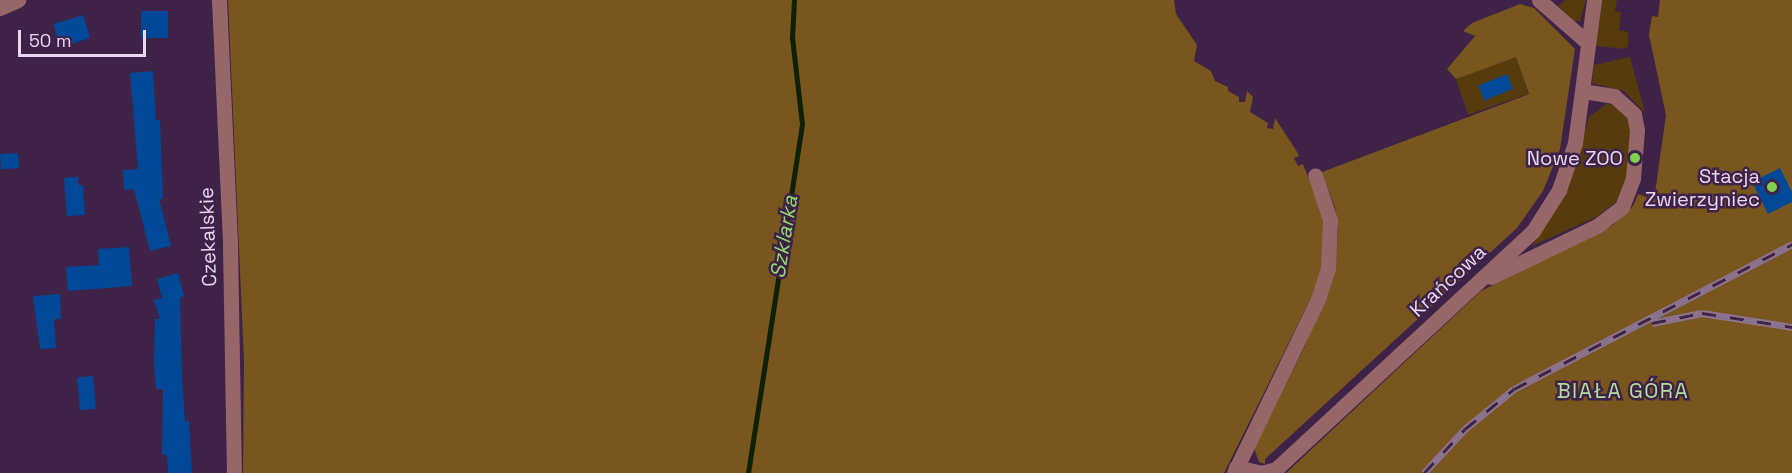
<!DOCTYPE html>
<html>
<head>
<meta charset="utf-8">
<style>
	body { margin:0 }
	#map { position:relative; width:1792px; height:473px; overflow:hidden; background:#3e2248; font-family:"Space Grotesk",sans-serif }
	div>[style] { position:absolute }
	.green>* { inset:0; background:#563b0d; transform-origin:0 0 }
	.forest>* { inset:0; background:#78561e }
	.stream>* { height:5px; margin:-2.5px; padding:0 2.5px; transform-origin:2.5px; border-radius:2.5px; background:#0e2104 }
	.building>* { inset:0; background:#014996; transform-origin:0 0 }
	.minor>* { height:15px; margin:-7.5px; padding:0 7.5px; transform-origin:7.5px; border-radius:7.5px; background:#976669 }
	.rail>* { height:7px; margin-top:-3.5px; transform-origin:0; background:repeating-linear-gradient(90deg,#3e2248 0 14px,#8b7494 0 28px); box-sizing:border-box; border-block:2px solid #8b7494 }
	.dots>* { width:16px; height:16px; translate:-50% -50%; box-sizing:border-box; border:3px solid #3e2248; border-radius:50% }
	span { translate:-50% -50%; white-space:nowrap; text-align:center; line-height:1.15; -webkit-text-stroke:5px #3e2248; paint-order:stroke }
	.poi-label { font-size:20px; color:#e8d7ef }
	.right { translate:-100% -50%; text-align:right }
	.street-label { font-size:20px; color:#e8d7ef }
	.water-label { font-size:21px; color:#92df69; font-style:italic }
	.neighbourhood-label { font-size:21px; color:#b1de9c; letter-spacing:1.5px }
	.scale { position:absolute; left:18px; top:30px; width:128px; height:27px; box-sizing:border-box; border:3px solid #e8d7ef; border-top:0; padding-left:8px; font-size:18px; line-height:21px; white-space:nowrap; color:#e8d7ef; -webkit-text-stroke:4px #3e2248; paint-order:stroke }
</style>
</head>
<body>
<div id="map">
	<div class="green">
		<i style="clip-path:polygon(1565px 0,1586px 0,1580px 21px,1572px 21px,1558px 6px)"></i>
		<i style="clip-path:polygon(1602px 0,1617px 0,1615px 11px,1621px 12px,1619px 30px,1628px 32px,1628px 46px,1624px 49px,1596px 46px)"></i>
		<i style="left:1516px;top:57px;width:39px;height:64px;rotate:71deg"></i>
		<i style="clip-path:polygon(1630px 57px,1645px 113px,1624px 91px,1592px 83px,1594px 65px)"></i>
		<i style="clip-path:polygon(1606px 104px,1616px 105px,1631px 119px,1626px 184px,1618px 201px,1596px 217px,1532px 246px,1568px 189px,1589px 117px)"></i>
	</div>
	<div class="forest">
		<i style="clip-path:polygon(228px 0,1174px 0,1176px 14px,1197px 45px,1194px 61px,1211px 71px,1215px 81px,1228px 87px,1228px 91px,1239px 97px,1239px 102px,1245px 102px,1247px 91px,1253px 97px,1250px 112px,1268px 123px,1267px 128px,1273px 129px,1275px 118px,1296px 150px,1299px 156px,1294px 158px,1298px 166px,1303px 164px,1322px 212px,1325px 249px,1317px 286px,1224px 473px,243px 473px,244px 361px)"></i>
		<i style="clip-path:polygon(1660px 0,1792px 0,1792px 473px,1286px 473px,1481px 291px,1613px 225px,1633px 206px,1638px 194px,1654px 200px,1666px 115px,1649px 35px,1652px 16px,1658px 17px)"></i>
		<i style="clip-path:polygon(1520px 4px,1534px 8px,1575px 49px,1560px 149px,1543px 191px,1517px 228px,1265px 459px,1265px 464px,1259px 462px,1254px 448px,1305px 346px,1335px 271px,1338px 230px,1335px 208px,1322px 172px,1529px 94px,1516px 57px,1456px 79px,1447px 69px,1475px 36px,1463px 31px,1472px 23px)"></i>
	</div>
	<div class="stream">
		<i style="left:748px;top:473px;width:353px;rotate:-81.2deg"></i>
		<i style="left:802px;top:124px;width:87px;rotate:-96.6deg"></i>
		<i style="left:792px;top:38px;width:38px;rotate:-87deg"></i>
	</div>
	<div class="building">
		<i style="left:141px;top:11px;width:27px;height:27px"></i>
		<i style="left:83px;top:15px;width:24px;height:31px;rotate:73deg"></i>
		<i style="clip-path:polygon(153px 71px,156px 120px,160px 120px,163px 199px,159px 199px,171px 246px,150px 251px,134px 189px,124px 190px,123px 170px,138px 169px,130px 73px)"></i>
		<i style="left:1507px;top:74px;width:16px;height:31px;rotate:68deg"></i>
		<i style="left:18px;top:153px;width:15px;height:18px;rotate:86deg"></i>
		<i style="clip-path:polygon(1780px 168px,1792px 192px,1792px 202px,1768px 214px,1752px 182px)"></i>
		<i style="clip-path:polygon(78px 177px,78px 185px,83px 185px,85px 215px,67px 216px,64px 178px)"></i>
		<i style="clip-path:polygon(129px 247px,132px 286px,68px 291px,66px 267px,99px 265px,98px 249px)"></i>
		<i style="clip-path:polygon(178px 273px,184px 296px,180px 298px,182px 378px,185px 422px,189px 421px,192px 473px,168px 473px,167px 455px,162px 455px,163px 389px,156px 389px,154px 362px,155px 319px,160px 319px,154px 300px,162px 298px,157px 279px)"></i>
		<i style="clip-path:polygon(60px 294px,61px 319px,54px 319px,56px 348px,40px 349px,33px 296px)"></i>
		<i style="left:93px;top:376px;width:33px;height:16px;rotate:85deg"></i>
	</div>
	<div class="minor">
		<i style="left:219px;top:0;width:246px;rotate:87.4deg"></i>
		<i style="left:230px;top:246px;width:227px;rotate:89deg"></i>
		<i style="left:1539px;top:0;width:65px;rotate:41.3deg"></i>
		<i style="left:0;top:8px;width:20px;rotate:-24deg"></i>
		<i style="left:1491px;top:277px;width:118px;rotate:-25.7deg"></i>
		<i style="left:1597px;top:226px;width:31px;rotate:-37deg"></i>
		<i style="left:1622px;top:207px;width:31px;rotate:-69deg"></i>
		<i style="left:1633px;top:178px;width:48px;rotate:-85.2deg"></i>
		<i style="left:1637px;top:130px;width:16px;rotate:-101deg"></i>
		<i style="left:1634px;top:114px;width:27px;rotate:-138deg"></i>
		<i style="left:1614px;top:96px;width:31px;rotate:-171deg"></i>
		<i style="left:1236px;top:467px;width:26px;rotate:13deg"></i>
		<i style="left:1261px;top:473px;width:16px;rotate:-15deg"></i>
		<i style="left:1276px;top:469px;width:350px;rotate:-42.8deg"></i>
		<i style="left:1533px;top:231px;width:49px;rotate:-57.6deg"></i>
		<i style="left:1559px;top:190px;width:50px;rotate:-71.2deg"></i>
		<i style="left:1575px;top:143px;width:144px;rotate:-82.4deg"></i>
		<i style="left:1234px;top:473px;width:193px;rotate:-64.2deg"></i>
		<i style="left:1318px;top:299px;width:32px;rotate:-72deg"></i>
		<i style="left:1328px;top:269px;width:49px;rotate:-87.7deg"></i>
		<i style="left:1330px;top:220px;width:47px;rotate:-108.4deg"></i>
	</div>
	<div class="rail">
		<i style="left:1652px;top:323px;width:51px;rotate:-11.3deg"></i>
		<i style="left:1702px;top:313px;width:91px;rotate:8.8deg"></i>
		<i style="left:1424px;top:473px;width:60px;rotate:-47deg"></i>
		<i style="left:1465px;top:429px;width:63px;rotate:-39.2deg"></i>
		<i style="left:1514px;top:389px;width:314px;rotate:-27.5deg"></i>
	</div>
	<div class="dots">
		<i style="left:1635px;top:158px;background:#7fd052"></i>
		<i style="left:1772px;top:187px;background:#7fd052"></i>
	</div>
	<div class="poi-label">
		<span class="right" style="left:1623px;top:158px">Nowe ZOO</span>
		<span class="right" style="left:1760px;top:188px">Stacja<br>Zwierzyniec</span>
	</div>
	<div class="street-label">
		<span style="left:208px;top:237px;rotate:-92deg">Czekalskie</span>
		<span style="left:1448px;top:281px;rotate:-43deg">Krańcowa</span>
	</div>
	<div class="water-label">
		<span style="left:784px;top:237px;rotate:-81deg">Szklarka</span>
	</div>
	<div class="neighbourhood-label">
		<span style="left:1623px;top:391px">BIAŁA GÓRA</span>
	</div>
	<div class="scale">50 m</div>
</div>
</body>
</html>
